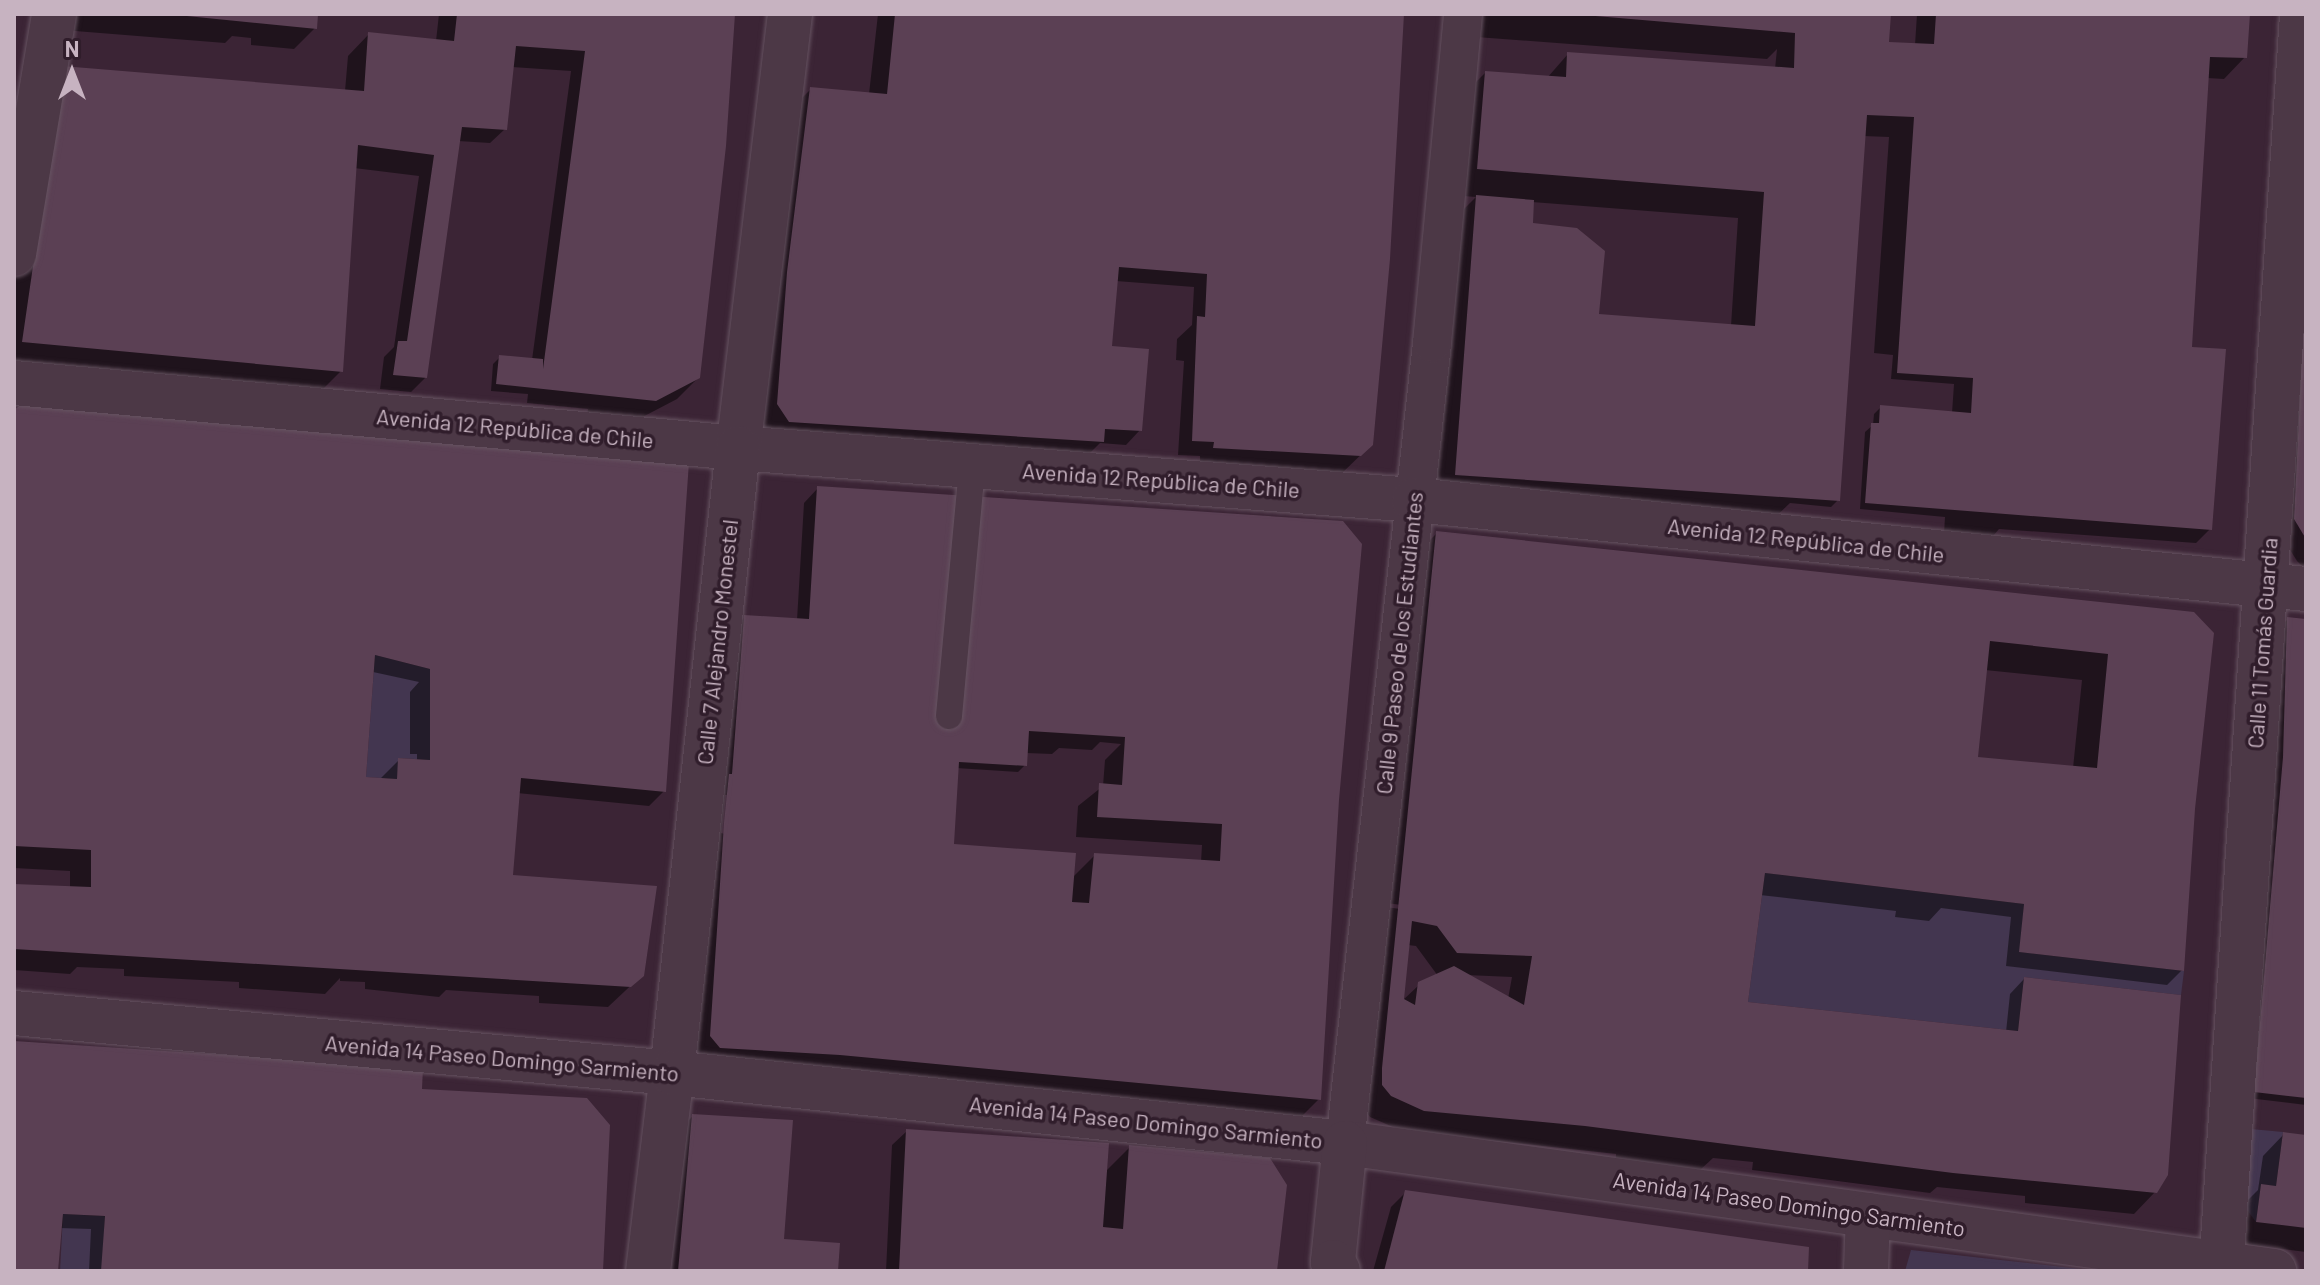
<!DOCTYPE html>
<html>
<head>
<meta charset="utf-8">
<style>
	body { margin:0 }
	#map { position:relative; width:2320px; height:1285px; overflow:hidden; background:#3b2435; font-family:Barlow,sans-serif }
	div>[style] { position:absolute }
	.green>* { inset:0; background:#433650; transform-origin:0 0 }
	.shadow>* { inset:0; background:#0007 }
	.building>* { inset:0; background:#5b4054 }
	.roads { filter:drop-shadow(0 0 2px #665361) drop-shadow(0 0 2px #665361) }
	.service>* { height:26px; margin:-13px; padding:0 13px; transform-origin:13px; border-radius:13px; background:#4c3846 }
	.pedestrian>* { height:38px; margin:-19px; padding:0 19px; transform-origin:19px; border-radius:19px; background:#4c3846 }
	.minor>* { height:44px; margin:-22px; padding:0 22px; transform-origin:22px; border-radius:22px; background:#4c3846 }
	.tertiary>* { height:44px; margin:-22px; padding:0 22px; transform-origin:22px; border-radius:22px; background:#4c3846 }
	span { translate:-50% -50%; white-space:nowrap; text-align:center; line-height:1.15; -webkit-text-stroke:7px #301d2b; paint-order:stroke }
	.street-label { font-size:22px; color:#c7b3c1 }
	.frame { position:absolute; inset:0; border:16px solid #c7b3c1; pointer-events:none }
	.north { position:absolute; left:32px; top:32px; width:80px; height:80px; -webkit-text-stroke:6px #301d2b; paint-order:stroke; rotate:0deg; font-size:22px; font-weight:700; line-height:32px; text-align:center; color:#c7b3c1 }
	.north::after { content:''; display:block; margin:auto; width:28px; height:36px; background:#c7b3c1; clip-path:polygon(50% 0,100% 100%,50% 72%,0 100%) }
</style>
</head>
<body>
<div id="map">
	<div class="green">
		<i style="clip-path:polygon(375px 655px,430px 669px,430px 760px,399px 758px,397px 779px,366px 777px)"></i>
		<i style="clip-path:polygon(1765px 873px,2024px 904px,2020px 952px,2184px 971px,2181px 995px,2024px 977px,2018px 1031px,1748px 1002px)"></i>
		<i style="clip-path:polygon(2251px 1129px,2283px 1132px,2276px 1186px,2261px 1185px,2256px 1222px,2245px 1207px)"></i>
		<i style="left:63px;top:1214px;width:42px;height:57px;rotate:3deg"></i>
		<i style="clip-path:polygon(1911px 1250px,2098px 1271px,1905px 1271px)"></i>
	</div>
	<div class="shadow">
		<i style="clip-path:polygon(53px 14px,316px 14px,315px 28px,294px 49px,251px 45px,251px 38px,232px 36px,225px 43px,50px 29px)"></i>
		<i style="clip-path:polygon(439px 14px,733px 14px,698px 378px,677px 399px,633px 422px,587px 417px,588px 409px,527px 403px,528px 394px,491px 391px,493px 364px,500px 357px,532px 360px,571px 71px,512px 67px,505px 129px,490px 143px,458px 141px,425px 378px,411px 392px,380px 389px,384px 357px,394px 347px,419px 176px,354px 168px,341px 371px,314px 398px,14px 370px,14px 244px,345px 91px,348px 56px,369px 34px,436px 41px)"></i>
		<i style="clip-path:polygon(878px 14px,1403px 14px,1372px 444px,1338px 477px,1200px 462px,1200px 456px,1178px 455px,1184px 361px,1176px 360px,1177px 339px,1192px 325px,1194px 287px,1116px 281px,1110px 348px,1140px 430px,1126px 445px,1100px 443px,1081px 462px,768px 442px,757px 425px,784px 116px,811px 89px,869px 94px)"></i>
		<i style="clip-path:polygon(evenodd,1465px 14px,1889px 14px,1887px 44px,1915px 45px,1917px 14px,2248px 14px,2245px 57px,2224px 79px,2207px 78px,2190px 349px,2210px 529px,2196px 543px,1999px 529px,1993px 536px,1944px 533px,1945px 517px,1860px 509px,1865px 432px,1873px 425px,1874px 414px,1881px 407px,1952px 413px,1954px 384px,1891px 379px,1893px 355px,1874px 353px,1889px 137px,1863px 136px,1838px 500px,1831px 507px,1790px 503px,1769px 523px,1435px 495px,1455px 218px,1476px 197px,1451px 195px,1458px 100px,1485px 73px,1547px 78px,1568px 54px,1775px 69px,1777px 49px,1767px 59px,1463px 36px,1465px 14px,1532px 202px,1738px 218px,1731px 326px,1597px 316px,1530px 225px,1532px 202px)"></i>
		<i style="clip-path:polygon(2306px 314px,2306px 570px,2297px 561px,2280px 534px,2284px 335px)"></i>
		<i style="clip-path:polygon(evenodd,14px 412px,664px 791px,649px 806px,517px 793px,510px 876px,642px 975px,608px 1007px,539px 1003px,539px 996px,446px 990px,439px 997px,365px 989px,365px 982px,340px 981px,340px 978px,325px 994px,239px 988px,239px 982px,124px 976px,124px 969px,77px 967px,70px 974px,14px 970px,14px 886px,70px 888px,70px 871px,14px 868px,14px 412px,373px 672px,419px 682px,410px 692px,410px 754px,417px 754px,417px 761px,399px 760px,379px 780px,365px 779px,373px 672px)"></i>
		<i style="clip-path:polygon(evenodd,818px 488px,1342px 523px,1341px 757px,1319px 1099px,1298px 1120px,929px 1080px,929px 1077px,920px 1086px,706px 1061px,696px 1051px,730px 632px,745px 617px,797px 620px,804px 503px,818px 488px,1100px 742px,1121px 744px,1105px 760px,1103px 786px,1078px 806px,1076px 837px,1202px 845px,1201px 862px,1095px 855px,1072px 878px,952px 846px,956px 768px,1018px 772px,1025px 765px,1026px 753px,1052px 754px,1059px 748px,1092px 750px,1100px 742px,818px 488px,725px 795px,729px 795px,725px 834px,721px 833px,725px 795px)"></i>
		<i style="clip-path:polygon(evenodd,1437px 533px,2193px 614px,2193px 808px,2182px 970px,2167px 985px,2006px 966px,2011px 917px,1941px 908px,1929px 921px,1895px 917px,1896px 911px,1760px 895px,1746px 1004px,2006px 1032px,2010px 994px,2024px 979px,2155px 1192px,2134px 1214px,2025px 1203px,2025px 1196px,1937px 1187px,1930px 1193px,1752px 1170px,1753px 1162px,1713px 1158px,1700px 1170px,1616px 1160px,1616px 1154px,1402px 1131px,1370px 1117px,1362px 1106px,1410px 560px,1437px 533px,1985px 670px,2082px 680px,2073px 768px,1976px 758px,1985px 670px,1437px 533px,1386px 903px,1595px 930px,1595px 934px,1385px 907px,1386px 903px,1437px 533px,1408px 945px,1416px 946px,1438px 976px,1420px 984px,1401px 1002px,1408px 945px,1437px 533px,1466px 975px,1512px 977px,1508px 999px,1466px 975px)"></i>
		<i style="clip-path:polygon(2288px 619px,2306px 621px,2306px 1105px,2248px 1098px,2274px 633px)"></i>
		<i style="clip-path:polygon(14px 1043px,419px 1094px,601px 1271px,89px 1271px,91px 1229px,59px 1228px,56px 1271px,14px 1271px)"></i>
		<i style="clip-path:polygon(693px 1116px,782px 1240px,836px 1271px,658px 1271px,672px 1137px)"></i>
		<i style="clip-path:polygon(907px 1131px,1105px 1172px,1130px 1147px,1275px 1271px,886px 1271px,892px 1145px)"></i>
		<i style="clip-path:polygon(2284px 1134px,2306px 1137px,2306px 1252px,2236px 1243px,2240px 1208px,2258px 1190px,2263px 1156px)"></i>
		<i style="clip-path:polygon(1406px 1192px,1806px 1271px,1373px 1271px,1391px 1207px)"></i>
	</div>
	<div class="building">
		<i style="clip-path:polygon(167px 14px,318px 14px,317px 29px)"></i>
		<i style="clip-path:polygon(457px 14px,735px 14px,726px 146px,700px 378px,656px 401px,496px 384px,499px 355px,543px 359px,543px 369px,585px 51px,516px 46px,507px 130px,462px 127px,427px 378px,393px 375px,398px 341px,407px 341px,434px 155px,358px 145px,343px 372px,22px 342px,62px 66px,364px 91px,368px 32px,454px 41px)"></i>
		<i style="clip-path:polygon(895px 14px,1404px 14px,1390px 259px,1373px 445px,1361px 456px,1213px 448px,1214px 442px,1192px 441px,1197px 316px,1205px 317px,1207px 274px,1119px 267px,1112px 346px,1149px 349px,1142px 431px,1105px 429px,1104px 442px,789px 422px,777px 404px,787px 272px,810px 87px,887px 94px)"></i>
		<i style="clip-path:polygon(1572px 14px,1891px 14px,1889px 42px,1934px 44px,1936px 14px,2250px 14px,2247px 58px,2210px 57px,2192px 347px,2226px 349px,2212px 530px,1865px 503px,1871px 423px,1879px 423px,1880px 405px,1971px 413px,1973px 378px,1897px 373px,1914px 117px,1867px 115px,1840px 501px,1455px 475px,1476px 195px,1534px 200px,1533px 223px,1577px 228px,1605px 251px,1599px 314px,1755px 326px,1764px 192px,1477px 169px,1485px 71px,1566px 77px,1567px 52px,1794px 68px,1795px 33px)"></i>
		<i style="clip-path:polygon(2303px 334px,2306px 334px,2306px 539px,2294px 519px)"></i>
		<i style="clip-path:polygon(evenodd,26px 401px,689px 462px,666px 792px,521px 778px,513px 875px,657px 886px,644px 976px,631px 987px,14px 949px,14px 884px,91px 887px,91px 850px,14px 846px,14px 410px,26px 401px,375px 655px,430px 669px,430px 760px,398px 758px,397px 779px,366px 777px,375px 655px)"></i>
		<i style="clip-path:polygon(evenodd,817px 486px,1343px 521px,1362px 544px,1339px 800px,1321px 1100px,840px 1055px,720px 1048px,710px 1036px,724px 823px,729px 774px,732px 774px,744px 615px,809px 619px,817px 486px,1029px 731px,1125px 737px,1122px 785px,1099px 783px,1097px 817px,1222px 824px,1220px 861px,1094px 853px,1089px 903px,1072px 902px,1076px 853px,954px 844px,959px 762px,1027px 766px,1029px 731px)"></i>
		<i style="clip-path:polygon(evenodd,1436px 531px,2194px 612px,2214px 633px,2195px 809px,2184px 971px,2019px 952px,2024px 904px,1765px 873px,1748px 1002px,2018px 1031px,2024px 977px,2181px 995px,2168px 1175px,2157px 1193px,1953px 1173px,1585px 1126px,1424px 1111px,1391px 1096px,1382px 1085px,1382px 1068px,1436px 531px,1990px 641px,2108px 654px,2097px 768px,1978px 757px,1990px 641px,1436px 531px,1412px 921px,1437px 926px,1457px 953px,1532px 956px,1524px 1005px,1454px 966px,1418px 982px,1415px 1005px,1404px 999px,1412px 921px)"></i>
		<i style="clip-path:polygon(2287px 617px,2306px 619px,2306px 1098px,2254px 1092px,2283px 757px)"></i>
		<i style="clip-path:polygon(14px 1041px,423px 1068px,422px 1089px,587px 1098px,610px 1125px,603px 1271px,101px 1271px,105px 1216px,63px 1214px,58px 1271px,14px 1271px)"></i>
		<i style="clip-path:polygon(692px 1114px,793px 1120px,784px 1239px,840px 1243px,838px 1271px,678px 1271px)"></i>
		<i style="clip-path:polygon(906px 1129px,1109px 1143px,1103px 1227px,1123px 1229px,1129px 1145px,1270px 1158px,1287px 1185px,1277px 1271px,899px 1271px)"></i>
		<i style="clip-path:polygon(2283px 1132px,2306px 1135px,2306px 1228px,2256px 1222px,2261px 1184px,2276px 1186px)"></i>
		<i style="clip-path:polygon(1405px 1190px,1809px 1247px,1808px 1271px,1384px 1271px)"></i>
	</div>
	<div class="roads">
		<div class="service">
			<i style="left:949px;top:716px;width:251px;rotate:-84.7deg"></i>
		</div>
		<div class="pedestrian">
			<i style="left:1345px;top:1143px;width:805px;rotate:-83.79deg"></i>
			<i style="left:1432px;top:343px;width:330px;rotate:-84.6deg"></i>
		</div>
		<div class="minor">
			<i style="left:14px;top:254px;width:243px;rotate:-80.5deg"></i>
			<i style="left:14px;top:383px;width:727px;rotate:5.13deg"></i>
			<i style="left:738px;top:448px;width:678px;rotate:4.4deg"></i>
			<i style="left:1414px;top:500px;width:896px;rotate:5.7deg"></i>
			<i style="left:14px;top:1013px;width:661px;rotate:5.21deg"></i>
			<i style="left:672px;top:1073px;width:199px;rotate:96.9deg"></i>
			<i style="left:1345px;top:1143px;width:938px;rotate:7.84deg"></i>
			<i style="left:1866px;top:1271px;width:56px;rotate:-88deg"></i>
		</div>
		<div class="tertiary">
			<i style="left:790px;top:14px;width:437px;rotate:96.8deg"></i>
			<i style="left:738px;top:448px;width:628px;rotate:96.03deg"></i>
			<i style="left:672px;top:1073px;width:677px;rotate:5.94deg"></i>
			<i style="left:1345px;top:1143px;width:120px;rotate:95.8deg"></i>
			<i style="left:1333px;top:1262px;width:10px;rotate:61deg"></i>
			<i style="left:2221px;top:1271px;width:1260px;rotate:-86.31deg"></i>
		</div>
	</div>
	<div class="street-label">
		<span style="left:515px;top:428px;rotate:5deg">Avenida 12 República de Chile</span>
		<span style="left:1161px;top:480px;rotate:4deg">Avenida 12 República de Chile</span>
		<span style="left:1806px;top:540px;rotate:6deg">Avenida 12 República de Chile</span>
		<span style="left:717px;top:642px;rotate:-84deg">Calle 7 Alejandro Monestel</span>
		<span style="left:1399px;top:643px;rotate:-84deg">Calle 9 Paseo de los Estudiantes</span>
		<span style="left:2262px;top:643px;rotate:-86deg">Calle 11 Tomás Guardia</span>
		<span style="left:502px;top:1058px;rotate:5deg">Avenida 14 Paseo Domingo Sarmiento</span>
		<span style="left:1146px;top:1122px;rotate:6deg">Avenida 14 Paseo Domingo Sarmiento</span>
		<span style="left:1789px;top:1204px;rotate:8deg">Avenida 14 Paseo Domingo Sarmiento</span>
	</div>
	<div class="frame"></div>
	<div class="north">N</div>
</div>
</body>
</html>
